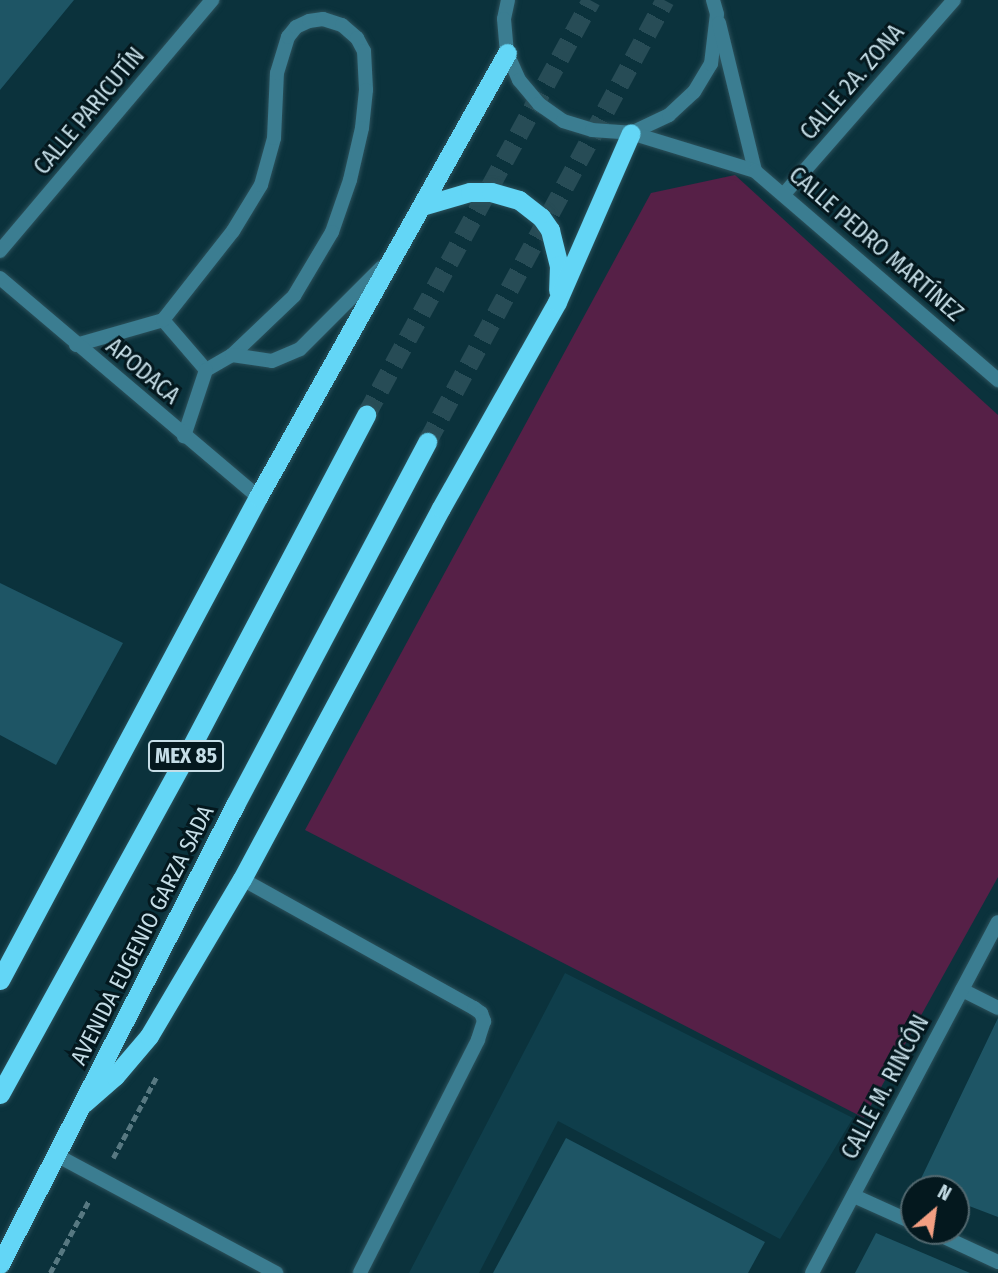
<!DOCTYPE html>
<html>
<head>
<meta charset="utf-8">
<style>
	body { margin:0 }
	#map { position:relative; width:998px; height:1273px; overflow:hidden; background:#0b323c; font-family:"Fira Sans Condensed",sans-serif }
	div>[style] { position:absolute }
	.built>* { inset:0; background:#0f3e4b }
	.green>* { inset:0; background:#562047 }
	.building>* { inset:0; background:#1e5565 }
	.trunk-tunnel>* { height:19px; margin-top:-9.5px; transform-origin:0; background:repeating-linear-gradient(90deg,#274c56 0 19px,transparent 0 29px) }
	.path>* { height:4.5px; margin-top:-2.25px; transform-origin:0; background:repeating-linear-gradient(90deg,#577881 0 7px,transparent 0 10.5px) }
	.roads { filter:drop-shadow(0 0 2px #2c515b) drop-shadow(0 0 2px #2c515b) }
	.service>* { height:14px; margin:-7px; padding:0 7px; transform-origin:7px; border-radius:7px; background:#3b7d91 }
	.minor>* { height:14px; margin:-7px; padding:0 7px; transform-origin:7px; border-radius:7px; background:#3b7d91 }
	.tertiary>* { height:14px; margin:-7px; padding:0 7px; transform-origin:7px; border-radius:7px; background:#3b7d91 }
	.trunk>* { height:19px; margin:-9.5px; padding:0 9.5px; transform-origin:9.5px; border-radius:9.5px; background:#63d6f6 }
	span { translate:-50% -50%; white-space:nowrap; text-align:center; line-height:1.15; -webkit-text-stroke:6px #04181e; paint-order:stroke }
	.shield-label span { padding:2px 5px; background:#04181e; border:2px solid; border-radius:5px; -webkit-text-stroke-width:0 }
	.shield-label { font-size:21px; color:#c5dde6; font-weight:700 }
	.street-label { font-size:23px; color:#c5dde6 }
	.north { position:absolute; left:900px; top:1175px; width:70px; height:70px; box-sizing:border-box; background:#04181e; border:2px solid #51676e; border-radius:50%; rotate:29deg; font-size:19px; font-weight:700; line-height:28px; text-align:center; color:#c5dde6 }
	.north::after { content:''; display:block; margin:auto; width:24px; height:32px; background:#f39f82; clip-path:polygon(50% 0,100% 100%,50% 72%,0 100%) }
</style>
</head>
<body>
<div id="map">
	<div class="built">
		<i style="clip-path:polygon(565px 973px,853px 1118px,780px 1239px,558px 1121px,479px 1273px,409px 1273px)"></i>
	</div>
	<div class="green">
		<i style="clip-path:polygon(735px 175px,998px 415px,998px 877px,864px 1118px,305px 830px,651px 193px)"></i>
	</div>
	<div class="building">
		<i style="clip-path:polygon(0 0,74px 0,0 90px)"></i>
		<i style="clip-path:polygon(0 583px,123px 643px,56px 765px,0 735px)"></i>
		<i style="clip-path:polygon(998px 1018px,998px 1217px,956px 1201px,956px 1189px,916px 1189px)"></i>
		<i style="clip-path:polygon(566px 1138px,765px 1242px,748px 1273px,493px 1273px)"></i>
		<i style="clip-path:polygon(876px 1233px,970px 1273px,855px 1273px)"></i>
	</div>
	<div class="trunk-tunnel">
		<i style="left:366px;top:415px;width:472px;rotate:-61.5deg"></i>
		<i style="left:427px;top:442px;width:502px;rotate:-61.7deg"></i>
	</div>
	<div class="path">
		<i style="left:113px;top:1158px;width:93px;rotate:-61.8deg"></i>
		<i style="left:50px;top:1273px;width:81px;rotate:-61.8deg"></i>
	</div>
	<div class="roads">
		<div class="service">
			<i style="left:163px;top:320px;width:66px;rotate:49.3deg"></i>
			<i style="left:76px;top:345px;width:91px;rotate:-16deg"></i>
			<i style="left:163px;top:320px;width:113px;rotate:-51.8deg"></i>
			<i style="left:233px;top:231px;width:54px;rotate:-58.7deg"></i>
			<i style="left:261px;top:185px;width:49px;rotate:-74.5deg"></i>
			<i style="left:274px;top:138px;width:65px;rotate:-87.4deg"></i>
			<i style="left:277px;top:73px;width:38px;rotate:-73deg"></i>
			<i style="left:288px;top:37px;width:13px;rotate:-51deg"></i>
			<i style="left:296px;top:27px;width:14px;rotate:-25deg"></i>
			<i style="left:309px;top:21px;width:14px;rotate:-8deg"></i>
			<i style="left:323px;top:19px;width:20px;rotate:18deg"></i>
			<i style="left:342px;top:25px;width:20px;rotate:41deg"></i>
			<i style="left:357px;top:38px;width:15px;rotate:62deg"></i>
			<i style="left:364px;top:51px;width:39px;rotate:87deg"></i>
			<i style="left:366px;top:90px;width:38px;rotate:96deg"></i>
			<i style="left:362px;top:128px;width:53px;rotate:103deg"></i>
			<i style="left:350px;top:180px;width:55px;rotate:109.1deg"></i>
			<i style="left:332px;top:232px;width:74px;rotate:120.7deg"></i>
			<i style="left:294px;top:296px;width:86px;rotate:136.4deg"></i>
			<i style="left:232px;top:355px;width:30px;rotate:150deg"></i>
			<i style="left:206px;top:370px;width:70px;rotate:108.4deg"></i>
			<i style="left:232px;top:355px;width:40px;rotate:8.5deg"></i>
			<i style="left:272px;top:361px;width:30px;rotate:-23deg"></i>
			<i style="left:300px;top:349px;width:115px;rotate:-45deg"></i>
			<i style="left:242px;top:879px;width:265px;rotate:29.1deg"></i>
			<i style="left:474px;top:1008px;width:9px;rotate:36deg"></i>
			<i style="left:481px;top:1013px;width:9px;rotate:69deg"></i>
			<i style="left:484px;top:1021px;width:20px;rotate:108deg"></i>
			<i style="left:478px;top:1040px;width:261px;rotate:116.9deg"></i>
			<i style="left:56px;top:1155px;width:250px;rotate:28.2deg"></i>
		</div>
		<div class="minor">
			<i style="left:784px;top:194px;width:258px;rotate:-48.8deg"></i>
			<i style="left:0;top:251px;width:329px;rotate:-49.8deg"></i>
			<i style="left:0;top:278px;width:338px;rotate:40.3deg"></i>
			<i style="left:962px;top:990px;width:40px;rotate:26.6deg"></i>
			<i style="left:854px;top:1196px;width:66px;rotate:24.2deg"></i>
			<i style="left:931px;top:1231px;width:74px;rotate:24.8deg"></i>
			<i style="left:812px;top:1273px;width:397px;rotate:-62.1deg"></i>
		</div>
		<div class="tertiary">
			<i style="left:508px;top:0;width:19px;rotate:102deg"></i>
			<i style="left:504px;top:19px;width:34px;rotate:85deg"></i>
			<i style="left:507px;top:53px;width:30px;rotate:66deg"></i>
			<i style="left:519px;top:80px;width:31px;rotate:50deg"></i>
			<i style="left:539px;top:104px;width:29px;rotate:35deg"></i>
			<i style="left:563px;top:121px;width:30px;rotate:17deg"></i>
			<i style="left:592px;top:130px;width:39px;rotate:4deg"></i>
			<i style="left:631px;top:133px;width:42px;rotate:-25.3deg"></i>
			<i style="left:669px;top:115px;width:34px;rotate:-43deg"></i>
			<i style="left:694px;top:92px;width:33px;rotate:-59deg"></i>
			<i style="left:711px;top:64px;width:50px;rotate:-83.2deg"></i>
			<i style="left:717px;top:14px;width:15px;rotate:-106deg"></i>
			<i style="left:719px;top:23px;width:152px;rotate:76.3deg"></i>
			<i style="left:631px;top:133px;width:130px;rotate:17deg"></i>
			<i style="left:755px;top:171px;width:321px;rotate:40.7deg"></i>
		</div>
		<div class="trunk">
			<i style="left:422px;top:206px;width:50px;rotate:-16.3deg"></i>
			<i style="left:470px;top:192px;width:21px"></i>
			<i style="left:491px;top:192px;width:29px;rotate:16deg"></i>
			<i style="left:519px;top:200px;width:28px;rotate:38deg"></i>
			<i style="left:541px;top:217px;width:16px;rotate:55deg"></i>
			<i style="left:550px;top:230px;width:36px;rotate:76deg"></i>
			<i style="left:559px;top:265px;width:25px;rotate:92deg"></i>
			<i style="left:0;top:980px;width:548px;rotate:-61.89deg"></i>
			<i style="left:258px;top:497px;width:509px;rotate:-60.72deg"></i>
			<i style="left:0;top:1094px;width:394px;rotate:-61.2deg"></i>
			<i style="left:190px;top:749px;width:378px;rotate:-62.2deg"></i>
			<i style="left:84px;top:1103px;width:41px;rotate:-41.1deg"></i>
			<i style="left:115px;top:1076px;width:52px;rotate:-49.6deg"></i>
			<i style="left:149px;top:1036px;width:182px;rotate:-59.4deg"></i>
			<i style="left:242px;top:879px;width:421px;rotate:-61.8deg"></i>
			<i style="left:441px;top:508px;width:236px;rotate:-60.6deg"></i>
			<i style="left:557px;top:302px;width:184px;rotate:-66.4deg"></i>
			<i style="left:0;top:1264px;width:516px;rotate:-62.89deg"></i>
			<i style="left:235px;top:805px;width:411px;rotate:-62.1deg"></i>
		</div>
	</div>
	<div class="shield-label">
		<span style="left:186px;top:756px">MEX 85</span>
	</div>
	<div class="street-label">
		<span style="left:852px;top:82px;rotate:-49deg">CALLE 2A. ZONA</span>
		<span style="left:89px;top:111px;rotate:-50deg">CALLE PARICUTÍN</span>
		<span style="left:876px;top:244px;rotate:41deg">CALLE PEDRO MARTÍNEZ</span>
		<span style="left:143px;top:371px;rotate:40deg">APODACA</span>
		<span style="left:142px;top:935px;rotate:-63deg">AVENIDA EUGENIO GARZA SADA</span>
		<span style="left:885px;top:1087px;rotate:-62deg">CALLE M. RINCÓN</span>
	</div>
	<div class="north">N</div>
</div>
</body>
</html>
